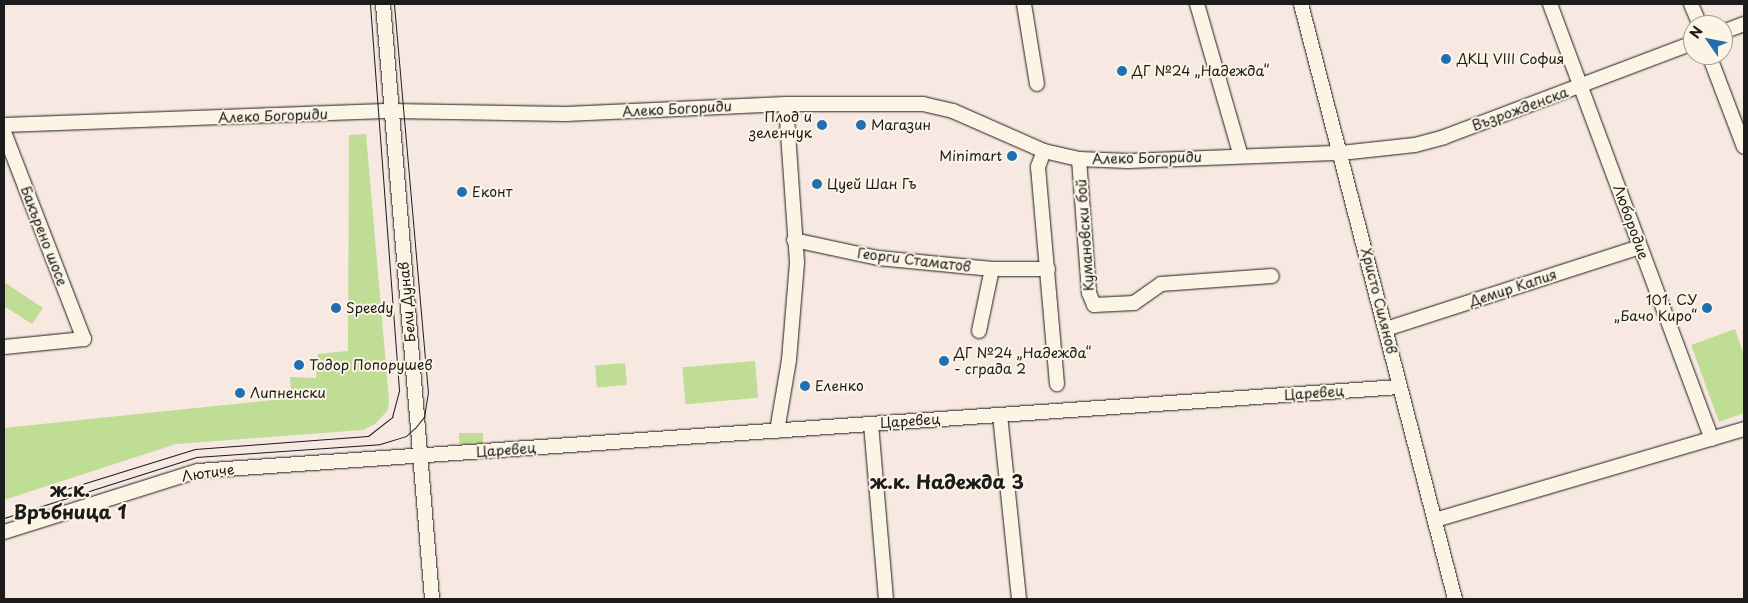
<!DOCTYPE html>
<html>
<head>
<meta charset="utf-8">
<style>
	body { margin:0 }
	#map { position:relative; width:1748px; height:603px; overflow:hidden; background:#f7e8e2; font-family:"Playpen Sans",sans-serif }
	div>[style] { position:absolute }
	.green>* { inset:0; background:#bfdd95; transform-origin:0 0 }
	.roads { filter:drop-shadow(0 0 1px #1c1c1c) drop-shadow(0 0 1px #1c1c1c) }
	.minor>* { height:14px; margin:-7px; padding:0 7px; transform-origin:7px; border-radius:7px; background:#fcf5e5 }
	.tram>* { height:1px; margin:-0.5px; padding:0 0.5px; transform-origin:0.5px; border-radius:0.5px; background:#1c1c1c }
	.dots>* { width:14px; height:14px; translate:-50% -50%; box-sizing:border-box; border:2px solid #fcf5e5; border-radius:50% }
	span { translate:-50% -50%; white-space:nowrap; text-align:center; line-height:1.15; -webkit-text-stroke:4px #fcf5e5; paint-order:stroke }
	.poi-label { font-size:14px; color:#1c1c1c }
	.left { translate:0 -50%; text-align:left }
	.right { translate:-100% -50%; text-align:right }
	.street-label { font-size:14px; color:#1c1c1c }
	.district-label { font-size:19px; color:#1c1c1c; font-weight:700 }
	.frame { position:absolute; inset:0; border:5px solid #1c1c1c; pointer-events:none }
	.north { position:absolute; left:1683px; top:15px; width:50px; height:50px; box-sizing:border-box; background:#fcf5e5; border:1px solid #a29e95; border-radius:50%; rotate:303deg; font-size:14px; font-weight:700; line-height:20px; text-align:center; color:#1c1c1c }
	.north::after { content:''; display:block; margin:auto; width:18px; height:22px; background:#1f6fb2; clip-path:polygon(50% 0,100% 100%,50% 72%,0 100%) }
</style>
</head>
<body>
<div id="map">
	<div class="green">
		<i style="clip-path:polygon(366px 134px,389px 400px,388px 410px,375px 424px,363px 430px,176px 444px,4px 500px,4px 428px,292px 398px,290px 377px,316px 378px,318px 354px,348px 351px,349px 135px)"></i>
		<i style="clip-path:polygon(4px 282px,43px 308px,32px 324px,4px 306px)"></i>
		<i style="clip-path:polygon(1735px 329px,1744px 355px,1744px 413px,1719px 422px,1691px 345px)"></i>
		<i style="left:755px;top:361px;width:37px;height:73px;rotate:85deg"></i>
		<i style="left:625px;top:363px;width:22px;height:30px;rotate:85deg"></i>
		<i style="left:483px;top:433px;width:11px;height:24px;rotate:90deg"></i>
	</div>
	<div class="roads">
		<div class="minor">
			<i style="left:383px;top:4px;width:597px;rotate:85.29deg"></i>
			<i style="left:1024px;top:4px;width:81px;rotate:80.8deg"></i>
			<i style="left:1197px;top:4px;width:158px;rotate:73.9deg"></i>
			<i style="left:1301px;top:4px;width:615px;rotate:75.49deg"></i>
			<i style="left:1550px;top:4px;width:464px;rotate:69.6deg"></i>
			<i style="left:1691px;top:4px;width:23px;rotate:67deg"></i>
			<i style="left:1723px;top:32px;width:22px;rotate:-21deg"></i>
			<i style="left:1709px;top:55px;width:98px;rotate:69.2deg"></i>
			<i style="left:4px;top:125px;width:388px;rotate:-2.1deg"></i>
			<i style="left:392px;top:111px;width:174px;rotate:1deg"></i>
			<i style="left:566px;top:114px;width:220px;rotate:-2.6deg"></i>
			<i style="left:786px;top:104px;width:137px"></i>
			<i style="left:923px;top:104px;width:31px;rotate:13deg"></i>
			<i style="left:953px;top:111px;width:99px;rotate:23.7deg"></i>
			<i style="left:1044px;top:151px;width:36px;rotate:13deg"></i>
			<i style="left:1079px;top:159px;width:49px;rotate:2.3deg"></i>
			<i style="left:1128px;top:161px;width:213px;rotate:-2.2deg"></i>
			<i style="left:1341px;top:153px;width:74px;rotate:-6.2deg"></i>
			<i style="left:1415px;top:145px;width:30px;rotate:-15deg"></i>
			<i style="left:1444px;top:137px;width:266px;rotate:-20.7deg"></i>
			<i style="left:4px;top:132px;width:222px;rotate:68.9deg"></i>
			<i style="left:84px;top:339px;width:80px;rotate:174.3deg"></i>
			<i style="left:1044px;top:151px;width:17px;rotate:111deg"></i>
			<i style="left:1038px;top:167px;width:218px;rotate:85deg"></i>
			<i style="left:1079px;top:159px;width:134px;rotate:85.7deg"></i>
			<i style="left:1089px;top:293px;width:13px;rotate:67deg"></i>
			<i style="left:1094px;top:305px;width:40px;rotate:-2.9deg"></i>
			<i style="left:1134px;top:303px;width:33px;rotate:-35deg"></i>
			<i style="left:1161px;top:284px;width:111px;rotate:-4.1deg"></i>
			<i style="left:794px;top:240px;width:86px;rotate:12.1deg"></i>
			<i style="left:878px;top:258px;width:115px;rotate:5.5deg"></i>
			<i style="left:992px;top:269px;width:56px"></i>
			<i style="left:1386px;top:329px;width:267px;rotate:-17.9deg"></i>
			<i style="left:979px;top:331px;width:63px;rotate:-78.2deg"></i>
			<i style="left:1000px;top:415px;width:185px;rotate:84.1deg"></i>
			<i style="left:871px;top:424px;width:176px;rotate:85.1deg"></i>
			<i style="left:777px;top:431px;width:72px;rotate:-80.4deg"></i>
			<i style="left:789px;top:360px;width:98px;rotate:-85.3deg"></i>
			<i style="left:797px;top:262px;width:158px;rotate:-94deg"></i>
			<i style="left:1435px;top:520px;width:322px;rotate:-16.4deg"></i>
			<i style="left:4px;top:532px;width:203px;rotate:-17.5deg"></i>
			<i style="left:198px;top:471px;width:1205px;rotate:-4deg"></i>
		</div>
	</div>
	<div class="tram">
		<i style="left:66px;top:489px;width:135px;rotate:-17.2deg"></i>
		<i style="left:195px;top:449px;width:173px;rotate:-4.3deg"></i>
		<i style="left:368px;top:436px;width:31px;rotate:-38deg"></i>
		<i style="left:392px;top:417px;width:28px;rotate:-75deg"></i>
		<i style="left:399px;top:390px;width:387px;rotate:-94.3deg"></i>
		<i style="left:4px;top:518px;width:201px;rotate:-17.6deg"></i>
		<i style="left:196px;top:457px;width:184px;rotate:-4deg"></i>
		<i style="left:380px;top:444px;width:27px;rotate:-17deg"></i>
		<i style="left:406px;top:436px;width:12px;rotate:-42deg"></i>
		<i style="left:415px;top:428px;width:14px;rotate:-51deg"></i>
		<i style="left:424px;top:417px;width:24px;rotate:-81deg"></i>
		<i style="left:428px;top:393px;width:390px;rotate:-95deg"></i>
	</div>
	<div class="dots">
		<i style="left:1446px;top:59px;background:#1f6fb2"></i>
		<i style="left:1122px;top:71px;background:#1f6fb2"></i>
		<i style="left:822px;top:125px;background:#1f6fb2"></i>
		<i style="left:861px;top:125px;background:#1f6fb2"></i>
		<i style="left:1012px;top:156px;background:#1f6fb2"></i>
		<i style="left:817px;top:184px;background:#1f6fb2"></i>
		<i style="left:462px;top:192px;background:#1f6fb2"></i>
		<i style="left:336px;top:308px;background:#1f6fb2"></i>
		<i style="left:1707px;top:308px;background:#1f6fb2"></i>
		<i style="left:944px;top:361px;background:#1f6fb2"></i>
		<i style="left:299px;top:365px;background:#1f6fb2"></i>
		<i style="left:805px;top:386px;background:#1f6fb2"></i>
		<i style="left:240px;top:393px;background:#1f6fb2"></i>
	</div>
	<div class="poi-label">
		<span class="left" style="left:1457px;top:59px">ДКЦ VIII София</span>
		<span class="left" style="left:1132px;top:71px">ДГ №24 „Надежда“</span>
		<span class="right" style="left:812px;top:125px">Плод и<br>зеленчук</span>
		<span class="left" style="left:871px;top:125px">Магазин</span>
		<span class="right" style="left:1002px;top:156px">Minimart</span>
		<span class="left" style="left:827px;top:184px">Цуей Шан Гъ</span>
		<span class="left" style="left:472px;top:192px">Еконт</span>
		<span class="right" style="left:1697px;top:308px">101. СУ<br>„Бачо Киро“</span>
		<span class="left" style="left:346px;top:308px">Speedy</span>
		<span class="left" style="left:954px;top:361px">ДГ №24 „Надежда“<br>- сграда 2</span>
		<span class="left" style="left:309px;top:365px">Тодор Попорушев</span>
		<span class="left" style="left:815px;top:386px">Еленко</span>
		<span class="left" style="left:250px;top:393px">Липненски</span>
	</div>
	<div class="street-label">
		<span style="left:677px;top:109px;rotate:-3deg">Алеко Богориди</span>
		<span style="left:1520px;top:109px;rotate:-20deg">Възрожденска</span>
		<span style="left:273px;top:116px;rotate:-2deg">Алеко Богориди</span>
		<span style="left:1147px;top:158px;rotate:-1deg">Алеко Богориди</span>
		<span style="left:1631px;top:222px;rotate:70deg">Любородие</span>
		<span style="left:1085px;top:235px;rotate:-94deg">Кумановски бой</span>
		<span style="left:44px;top:236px;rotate:69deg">Бакърено шосе</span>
		<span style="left:914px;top:260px;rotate:7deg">Георги Стаматов</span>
		<span style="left:1513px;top:288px;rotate:-18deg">Демир Капия</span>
		<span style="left:1379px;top:301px;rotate:76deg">Христо Силянов</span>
		<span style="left:407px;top:302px;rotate:-95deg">Бели Дунав</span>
		<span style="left:1314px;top:393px;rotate:-4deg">Царевец</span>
		<span style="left:910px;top:421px;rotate:-4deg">Царевец</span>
		<span style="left:506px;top:450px;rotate:-4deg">Царевец</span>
		<span style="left:208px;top:473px;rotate:-8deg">Лютиче</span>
	</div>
	<div class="district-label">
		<span style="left:947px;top:482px">ж.к. Надежда 3</span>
		<span style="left:70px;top:501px">ж.к.<br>Връбница 1</span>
	</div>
	<div class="frame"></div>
	<div class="north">N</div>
</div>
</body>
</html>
